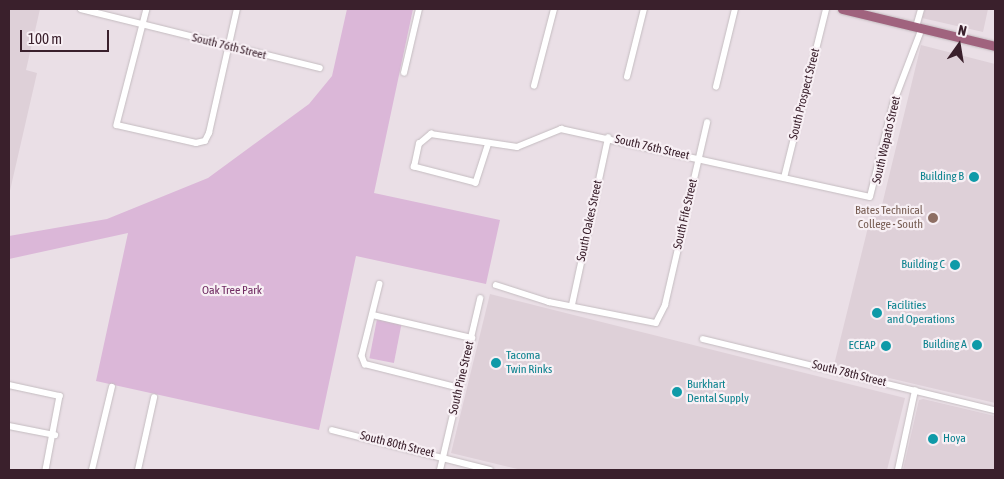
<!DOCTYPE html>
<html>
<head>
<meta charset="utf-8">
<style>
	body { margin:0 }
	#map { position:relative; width:1004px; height:479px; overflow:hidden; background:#eadfe6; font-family:"Asap Condensed",sans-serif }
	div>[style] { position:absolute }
	.built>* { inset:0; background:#ded0d8 }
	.green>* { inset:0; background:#dbb7d8; transform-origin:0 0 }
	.roads { filter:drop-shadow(0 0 1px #c4bcc0) drop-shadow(0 0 1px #c4bcc0) }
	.minor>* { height:5.5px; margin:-2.75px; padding:0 2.75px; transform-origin:2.75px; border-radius:2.75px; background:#fff }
	.primary>* { height:9px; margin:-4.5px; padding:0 4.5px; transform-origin:4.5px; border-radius:4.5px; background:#a0637e }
	.dots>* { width:14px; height:14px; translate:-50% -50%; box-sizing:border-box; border:2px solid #f7eff4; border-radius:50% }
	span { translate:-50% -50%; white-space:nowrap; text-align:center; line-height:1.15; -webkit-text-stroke:4.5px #f7eff4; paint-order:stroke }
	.street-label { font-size:12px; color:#3a202c }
	.culture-label { font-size:12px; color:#0d838f }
	.right { translate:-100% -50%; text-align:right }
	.left { translate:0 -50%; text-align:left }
	.education-label { font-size:12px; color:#785e54 }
	.park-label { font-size:12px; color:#702b62 }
	.frame { position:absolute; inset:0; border:10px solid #3a202c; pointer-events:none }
	.north { position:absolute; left:934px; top:20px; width:50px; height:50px; -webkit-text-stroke:4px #f7eff4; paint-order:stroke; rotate:13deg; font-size:14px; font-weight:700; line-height:20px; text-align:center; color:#3a202c }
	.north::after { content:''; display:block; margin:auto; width:18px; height:22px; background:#3a202c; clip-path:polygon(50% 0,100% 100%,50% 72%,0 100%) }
	.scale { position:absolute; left:20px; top:30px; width:89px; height:22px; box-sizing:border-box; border:2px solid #3a202c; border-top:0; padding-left:6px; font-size:15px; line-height:18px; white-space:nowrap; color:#3a202c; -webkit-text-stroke:4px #f7eff4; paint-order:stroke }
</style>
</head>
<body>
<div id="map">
	<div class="built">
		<i style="clip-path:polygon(9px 9px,40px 9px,26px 70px,37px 73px,9px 195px)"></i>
		<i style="clip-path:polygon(925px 9px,988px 9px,983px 32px,922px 18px)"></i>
		<i style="clip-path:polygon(921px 45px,995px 64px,995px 403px,834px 365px,873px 207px,881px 209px)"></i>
		<i style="clip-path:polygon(490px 294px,905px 398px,887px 470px,522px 470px,451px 453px)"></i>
		<i style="clip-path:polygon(923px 399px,995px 416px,995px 470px,903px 470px,919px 400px)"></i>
	</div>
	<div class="green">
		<i style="clip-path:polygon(347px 9px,413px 9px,374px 193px,500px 220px,486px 284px,356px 256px,319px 430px,96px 381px,128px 233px,9px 259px,9px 236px,107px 219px,208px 178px,309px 104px,332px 76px)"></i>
		<i style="left:377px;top:319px;width:25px;height:40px;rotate:11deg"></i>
	</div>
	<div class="roads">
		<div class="minor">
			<i style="left:81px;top:9px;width:246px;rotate:13.9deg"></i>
			<i style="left:147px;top:9px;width:120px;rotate:104.5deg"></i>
			<i style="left:117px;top:125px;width:81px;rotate:12.8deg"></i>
			<i style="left:196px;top:143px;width:9px;rotate:-13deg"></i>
			<i style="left:205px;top:141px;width:9px;rotate:-63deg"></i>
			<i style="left:209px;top:133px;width:127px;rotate:-77.3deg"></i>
			<i style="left:916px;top:27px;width:19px;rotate:-74deg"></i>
			<i style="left:404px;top:73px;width:66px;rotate:-76.8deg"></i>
			<i style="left:627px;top:77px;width:70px;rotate:-76deg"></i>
			<i style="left:534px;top:86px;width:80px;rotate:-75.4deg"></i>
			<i style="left:716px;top:87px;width:80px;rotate:-76.3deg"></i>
			<i style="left:489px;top:143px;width:42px;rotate:108deg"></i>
			<i style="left:476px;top:183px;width:64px;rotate:-165.5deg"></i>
			<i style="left:414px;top:167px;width:24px;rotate:-78deg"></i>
			<i style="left:419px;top:144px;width:16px;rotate:-40deg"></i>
			<i style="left:431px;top:134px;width:87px;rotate:8.6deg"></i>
			<i style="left:517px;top:147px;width:48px;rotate:-22.2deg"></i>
			<i style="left:561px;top:129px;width:316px;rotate:12.4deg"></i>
			<i style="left:870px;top:197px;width:96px;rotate:-76.1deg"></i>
			<i style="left:893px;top:104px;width:81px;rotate:-69.1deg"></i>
			<i style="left:784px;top:178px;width:174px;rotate:-76deg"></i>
			<i style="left:380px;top:284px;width:74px;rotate:104deg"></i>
			<i style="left:362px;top:356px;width:9px;rotate:69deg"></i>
			<i style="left:365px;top:364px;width:98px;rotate:14.2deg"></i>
			<i style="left:496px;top:285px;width:56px;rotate:17.8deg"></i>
			<i style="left:549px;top:302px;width:109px;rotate:11.1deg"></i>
			<i style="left:656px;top:323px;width:20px;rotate:-63deg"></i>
			<i style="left:665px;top:305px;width:187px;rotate:-77deg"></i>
			<i style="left:572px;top:305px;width:171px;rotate:-77.8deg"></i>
			<i style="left:373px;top:315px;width:102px;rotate:13.1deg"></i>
			<i style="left:703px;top:339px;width:301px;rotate:13.7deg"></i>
			<i style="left:9px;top:385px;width:52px;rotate:12.2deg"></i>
			<i style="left:60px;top:396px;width:75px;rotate:100.7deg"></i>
			<i style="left:9px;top:426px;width:47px;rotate:11.1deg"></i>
			<i style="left:332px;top:430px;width:163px;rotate:14.2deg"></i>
			<i style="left:92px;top:470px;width:85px;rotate:-76.5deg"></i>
			<i style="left:138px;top:470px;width:74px;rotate:-77.5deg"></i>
			<i style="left:440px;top:470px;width:176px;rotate:-76.8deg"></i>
			<i style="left:898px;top:470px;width:81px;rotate:-77.9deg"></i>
		</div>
		<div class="primary">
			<i style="left:842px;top:9px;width:157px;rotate:13.6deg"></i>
		</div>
	</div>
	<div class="dots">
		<i style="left:974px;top:177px;background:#0f9aa8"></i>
		<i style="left:933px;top:218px;background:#8d6e63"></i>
		<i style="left:955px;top:265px;background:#0f9aa8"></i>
		<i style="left:877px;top:313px;background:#0f9aa8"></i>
		<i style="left:977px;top:345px;background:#0f9aa8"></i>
		<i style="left:886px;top:346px;background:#0f9aa8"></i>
		<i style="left:496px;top:363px;background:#0f9aa8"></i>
		<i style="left:677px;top:392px;background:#0f9aa8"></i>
		<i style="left:933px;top:439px;background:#0f9aa8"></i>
	</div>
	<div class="street-label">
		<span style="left:229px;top:47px;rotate:14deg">South 76th Street</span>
		<span style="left:805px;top:94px;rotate:-76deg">South Prospect Street</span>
		<span style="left:887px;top:140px;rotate:-77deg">South Wapato Street</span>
		<span style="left:652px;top:148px;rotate:13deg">South 76th Street</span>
		<span style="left:686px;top:214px;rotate:-77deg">South Fife Street</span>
		<span style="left:590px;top:221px;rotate:-78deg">South Oakes Street</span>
		<span style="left:849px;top:374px;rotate:14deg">South 78th Street</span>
		<span style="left:462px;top:378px;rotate:-77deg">South Pine Street</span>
		<span style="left:397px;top:445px;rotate:14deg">South 80th Street</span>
	</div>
	<div class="culture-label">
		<span class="right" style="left:964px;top:177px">Building B</span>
		<span class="right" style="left:945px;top:265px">Building C</span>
		<span class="left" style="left:887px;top:313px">Facilities<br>and Operations</span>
		<span class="right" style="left:967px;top:345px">Building A</span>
		<span class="right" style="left:876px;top:346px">ECEAP</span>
		<span class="left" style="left:506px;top:363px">Tacoma<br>Twin Rinks</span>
		<span class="left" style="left:687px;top:392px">Burkhart<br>Dental Supply</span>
		<span class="left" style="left:943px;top:439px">Hoya</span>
	</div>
	<div class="education-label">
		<span class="right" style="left:923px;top:218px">Bates Technical<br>College - South</span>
	</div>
	<div class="park-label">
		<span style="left:232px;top:291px">Oak Tree Park</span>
	</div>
	<div class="frame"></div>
	<div class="north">N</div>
	<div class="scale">100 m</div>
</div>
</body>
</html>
